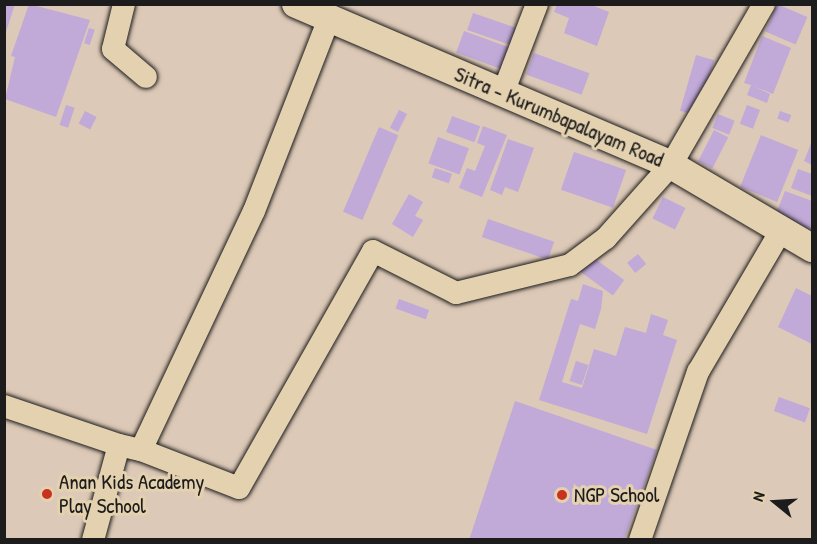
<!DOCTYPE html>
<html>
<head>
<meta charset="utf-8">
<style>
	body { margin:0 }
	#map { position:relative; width:817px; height:544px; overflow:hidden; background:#ddc9b7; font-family:"Patrick Hand",sans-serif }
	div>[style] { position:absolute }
	.building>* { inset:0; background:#c1a9d8; transform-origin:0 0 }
	.roads { filter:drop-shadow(0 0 2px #1c1c1c) drop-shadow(0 0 2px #1c1c1c) }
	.minor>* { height:22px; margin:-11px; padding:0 11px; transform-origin:11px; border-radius:11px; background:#e4d1af }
	.major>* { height:28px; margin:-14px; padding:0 14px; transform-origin:14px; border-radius:14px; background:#e4d1af }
	.dots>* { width:16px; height:16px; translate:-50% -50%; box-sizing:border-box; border:3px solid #e4d1af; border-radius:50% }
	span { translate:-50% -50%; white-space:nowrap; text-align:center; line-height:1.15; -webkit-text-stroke:6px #e4d1af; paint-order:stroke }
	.street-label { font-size:21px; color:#1c1c1c }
	.poi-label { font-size:21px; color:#1c1c1c }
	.left { translate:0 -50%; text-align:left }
	.frame { position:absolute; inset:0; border:6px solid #1c1c1c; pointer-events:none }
	.north { position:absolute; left:745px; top:472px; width:60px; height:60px; -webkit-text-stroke:4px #e4d1af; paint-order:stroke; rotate:288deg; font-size:16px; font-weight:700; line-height:24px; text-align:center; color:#1c1c1c }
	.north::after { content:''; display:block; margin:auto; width:21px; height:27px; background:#1c1c1c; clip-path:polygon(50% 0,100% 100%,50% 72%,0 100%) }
</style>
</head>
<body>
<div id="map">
	<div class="building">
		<i style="clip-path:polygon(4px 4px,15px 4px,5px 35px,4px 35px)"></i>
		<i style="clip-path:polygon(29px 4px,90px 20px,56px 117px,5px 99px,15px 57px,11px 56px)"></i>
		<i style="clip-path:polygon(557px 4px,589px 4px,609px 12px,597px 46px,564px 33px,569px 18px,554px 12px)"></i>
		<i style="left:777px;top:4px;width:33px;height:30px;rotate:23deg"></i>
		<i style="left:473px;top:13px;width:46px;height:18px;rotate:19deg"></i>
		<i style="left:89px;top:28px;width:6px;height:16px;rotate:18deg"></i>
		<i style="left:464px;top:31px;width:50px;height:23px;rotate:20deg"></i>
		<i style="clip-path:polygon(762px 36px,791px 48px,773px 94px,753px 86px,770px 94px,767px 103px,747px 95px,751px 85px,744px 83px)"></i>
		<i style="left:534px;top:53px;width:59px;height:23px;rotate:20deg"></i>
		<i style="left:696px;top:55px;width:19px;height:58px;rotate:16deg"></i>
		<i style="left:66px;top:105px;width:9px;height:21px;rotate:18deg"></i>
		<i style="left:747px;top:105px;width:14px;height:20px;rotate:21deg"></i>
		<i style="left:399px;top:110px;width:9px;height:20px;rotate:27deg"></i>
		<i style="left:85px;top:111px;width:13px;height:14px;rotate:27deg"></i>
		<i style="left:780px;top:111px;width:12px;height:8px;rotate:20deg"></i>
		<i style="left:718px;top:114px;width:18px;height:15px;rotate:22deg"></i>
		<i style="left:452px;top:116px;width:30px;height:17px;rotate:20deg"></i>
		<i style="clip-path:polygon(483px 126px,507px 135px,482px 197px,459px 188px,467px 168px,475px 171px,485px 146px,477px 143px)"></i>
		<i style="left:379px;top:127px;width:21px;height:92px;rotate:23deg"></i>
		<i style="left:714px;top:130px;width:16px;height:35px;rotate:27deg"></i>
		<i style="left:761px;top:135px;width:40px;height:56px;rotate:22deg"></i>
		<i style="left:438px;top:137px;width:33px;height:28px;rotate:20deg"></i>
		<i style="clip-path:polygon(508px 139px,534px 148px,518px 192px,505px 187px,502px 195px,490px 190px)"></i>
		<i style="clip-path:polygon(812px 141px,812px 165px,804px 161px)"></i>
		<i style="left:574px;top:152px;width:55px;height:40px;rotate:19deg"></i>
		<i style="left:435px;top:168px;width:18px;height:10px;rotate:19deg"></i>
		<i style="clip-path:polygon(798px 169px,812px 174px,812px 196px,791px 188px)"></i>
		<i style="clip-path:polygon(785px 191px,812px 201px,811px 229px,775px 216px)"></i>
		<i style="clip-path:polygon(409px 194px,423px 202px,415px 216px,423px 220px,413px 237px,392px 224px)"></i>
		<i style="left:663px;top:197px;width:25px;height:24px;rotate:26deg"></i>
		<i style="left:488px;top:219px;width:70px;height:19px;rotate:19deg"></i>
		<i style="left:638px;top:254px;width:13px;height:14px;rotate:51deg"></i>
		<i style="left:591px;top:256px;width:41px;height:19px;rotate:36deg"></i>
		<i style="clip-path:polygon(583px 284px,603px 291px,601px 309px,595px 329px,580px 324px,562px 382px,582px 388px,594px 349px,616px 356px,625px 327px,646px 333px,651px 314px,668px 320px,663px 335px,677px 340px,647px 434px,539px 400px,571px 299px,578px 301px)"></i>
		<i style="clip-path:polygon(796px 288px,812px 296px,812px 344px,778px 327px)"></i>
		<i style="left:399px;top:299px;width:32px;height:10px;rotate:20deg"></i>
		<i style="left:576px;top:361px;width:13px;height:21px;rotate:18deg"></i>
		<i style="left:779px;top:397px;width:33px;height:15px;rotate:20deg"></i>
		<i style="clip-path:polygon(515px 401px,657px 450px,624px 540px,469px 540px)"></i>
	</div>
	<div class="roads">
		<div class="minor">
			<i style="left:124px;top:4px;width:46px;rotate:103.7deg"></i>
			<i style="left:113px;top:49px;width:43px;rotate:40.3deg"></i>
			<i style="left:503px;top:93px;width:95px;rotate:-69.1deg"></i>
			<i style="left:4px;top:406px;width:121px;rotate:18.7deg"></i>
			<i style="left:141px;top:450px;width:105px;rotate:21.2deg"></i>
			<i style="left:239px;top:488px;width:272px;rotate:-60.5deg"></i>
			<i style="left:373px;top:251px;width:93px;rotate:26.8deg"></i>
			<i style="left:456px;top:293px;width:117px;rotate:-13.8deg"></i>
			<i style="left:570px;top:265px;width:45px;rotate:-36.9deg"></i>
			<i style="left:606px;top:238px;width:98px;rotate:-48.3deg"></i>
			<i style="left:671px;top:165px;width:186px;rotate:-60deg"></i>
			<i style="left:93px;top:540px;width:98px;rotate:-74.7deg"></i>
			<i style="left:119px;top:445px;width:23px;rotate:13deg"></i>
			<i style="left:141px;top:450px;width:264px;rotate:-64.7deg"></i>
			<i style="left:254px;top:211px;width:206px;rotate:-68.7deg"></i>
			<i style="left:640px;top:540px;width:178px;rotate:-71deg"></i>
			<i style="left:698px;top:372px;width:166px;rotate:-59.6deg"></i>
		</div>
		<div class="major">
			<i style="left:296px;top:4px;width:408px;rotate:23.2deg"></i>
			<i style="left:671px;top:165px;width:164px;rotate:30.5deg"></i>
		</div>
	</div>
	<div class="dots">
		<i style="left:47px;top:494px;background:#c8321e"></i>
		<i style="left:562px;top:495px;background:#c8321e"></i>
	</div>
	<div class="street-label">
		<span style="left:559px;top:117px;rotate:23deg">Sitra - Kurumbapalayam Road</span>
	</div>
	<div class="poi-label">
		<span class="left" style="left:59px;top:494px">Anan Kids Academy<br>Play School</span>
		<span class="left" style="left:574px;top:495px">NGP School</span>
	</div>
	<div class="frame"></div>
	<div class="north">N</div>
</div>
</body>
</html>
